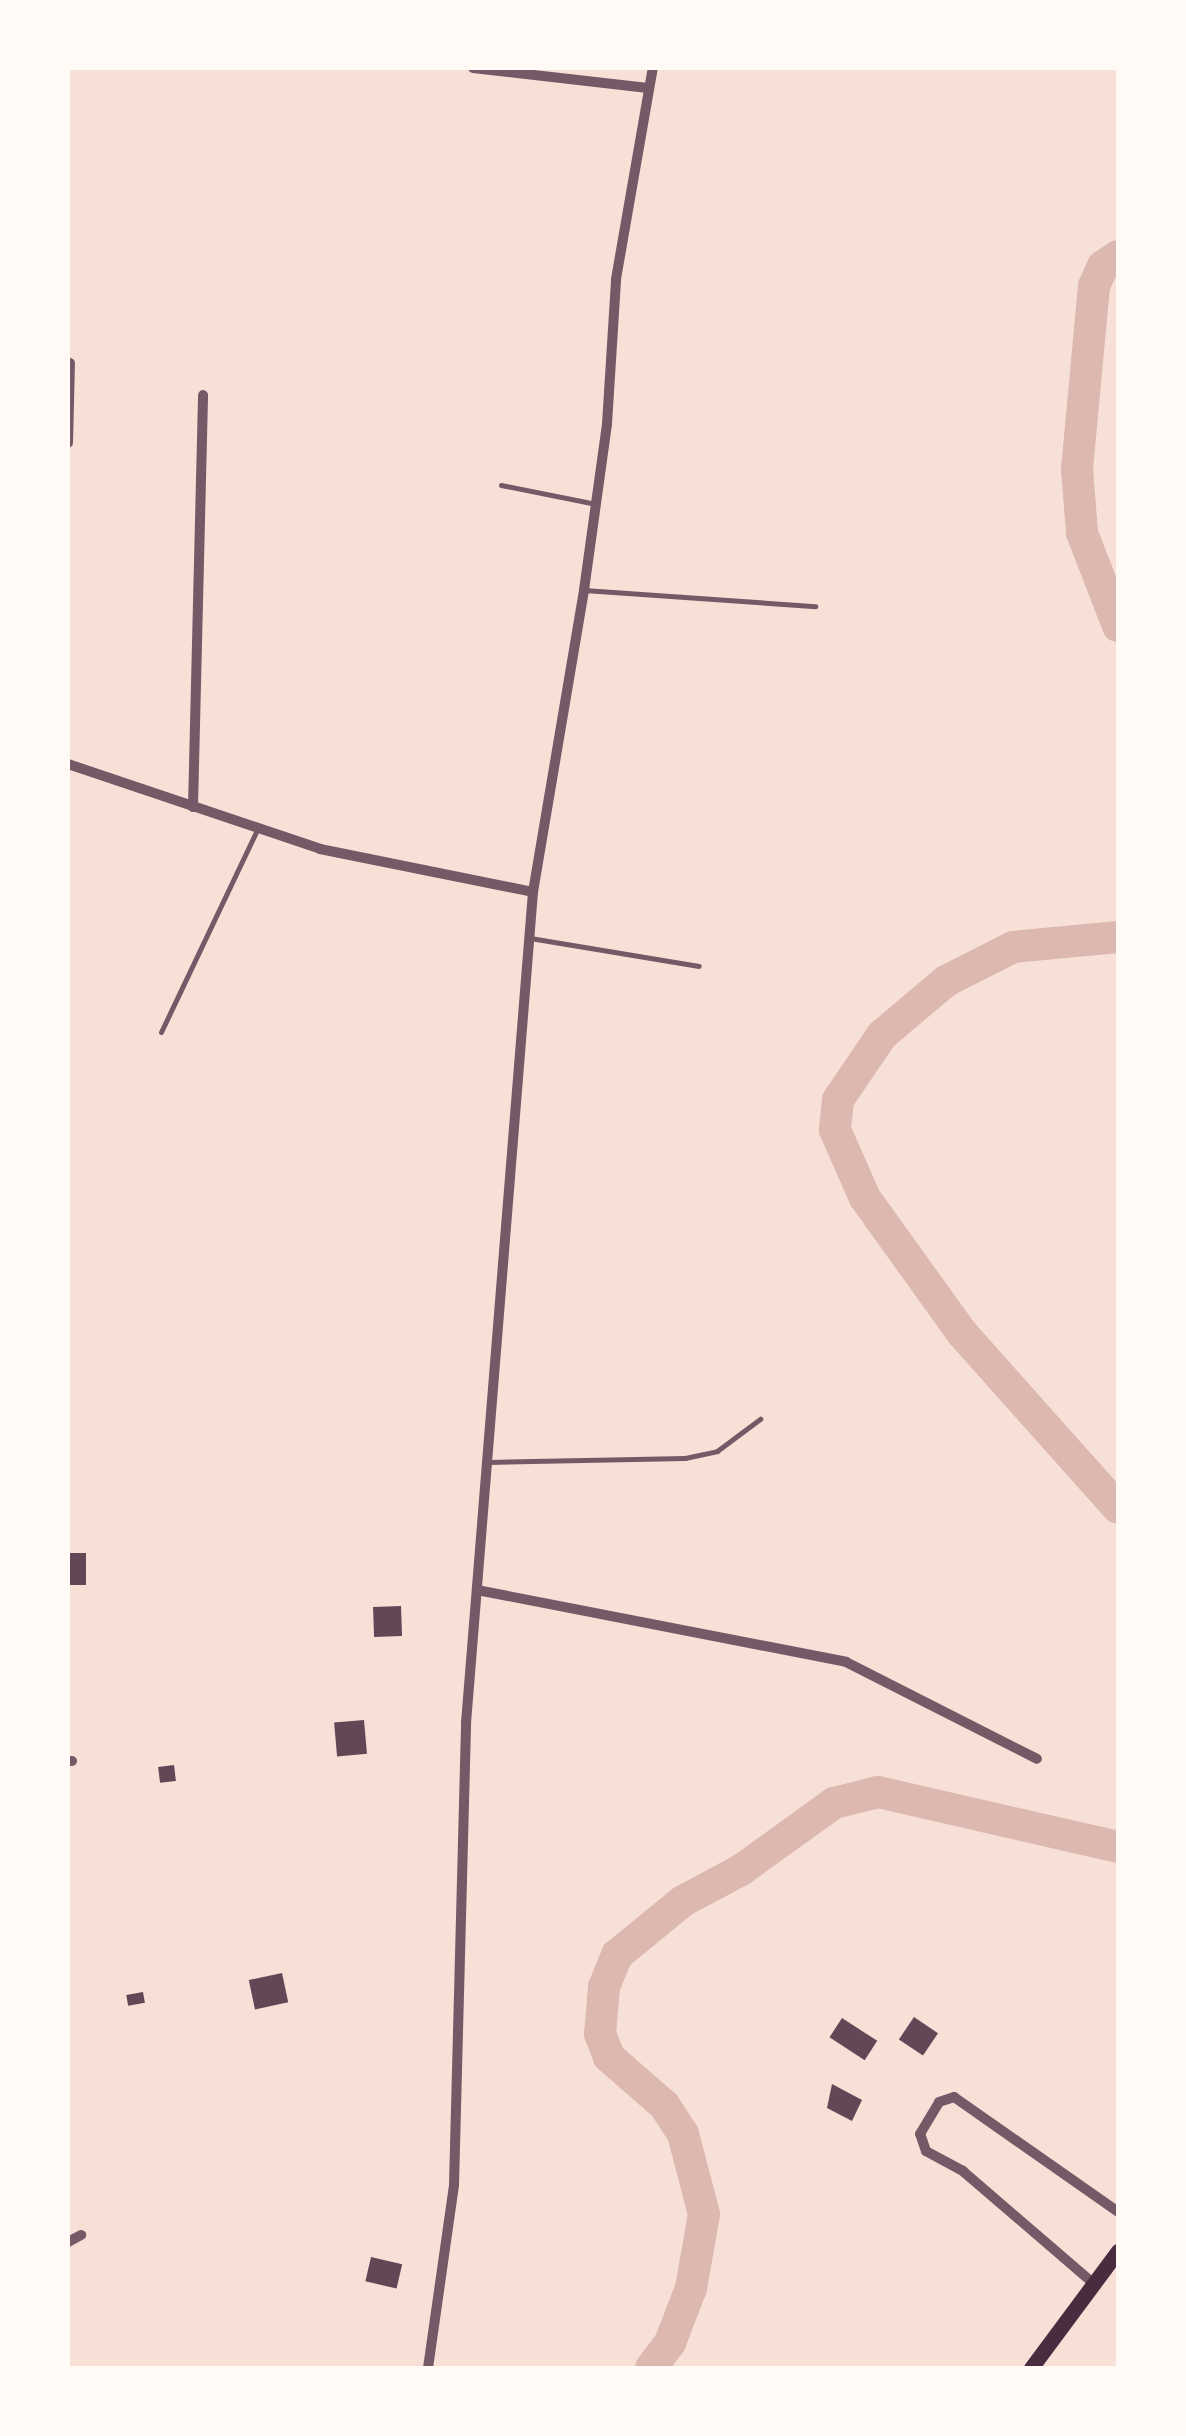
<!DOCTYPE html>
<html>
<head>
<meta charset="utf-8">
<style>
	body { margin:0 }
	#map { position:relative; width:1186px; height:2436px; overflow:hidden; background:#f7e1d7; font-family:Inter,sans-serif }
	div>[style] { position:absolute }
	.river>* { height:32px; margin:-16px; padding:0 16px; transform-origin:16px; border-radius:16px; background:#dcb8b0 }
	.building>* { inset:0; background:#644757; transform-origin:0 0 }
	.service>* { height:5px; margin:-2.5px; padding:0 2.5px; transform-origin:2.5px; border-radius:2.5px; background:#755966 }
	.minor>* { height:10px; margin:-5px; padding:0 5px; transform-origin:5px; border-radius:5px; background:#755966 }
	.secondary>* { height:15px; margin:-7.5px; padding:0 7.5px; transform-origin:7.5px; border-radius:7.5px; background:#4a2c40 }
	span { translate:-50% -50%; white-space:nowrap; text-align:center; line-height:1.15; -webkit-text-stroke:9px #fffaf5; paint-order:stroke }
	.frame { position:absolute; inset:0; border:70px solid #fffaf5; pointer-events:none }
</style>
</head>
<body>
<div id="map">
	<div class="river">
		<i style="left:1118px;top:256px;width:18px;rotate:146deg"></i>
		<i style="left:1103px;top:266px;width:22px;rotate:114deg"></i>
		<i style="left:1094px;top:286px;width:184px;rotate:95.3deg"></i>
		<i style="left:1077px;top:469px;width:64px;rotate:85.5deg"></i>
		<i style="left:1082px;top:533px;width:100px;rotate:68.8deg"></i>
		<i style="left:1118px;top:937px;width:105px;rotate:174.6deg"></i>
		<i style="left:1013px;top:947px;width:75px;rotate:153.1deg"></i>
		<i style="left:946px;top:981px;width:84px;rotate:139.8deg"></i>
		<i style="left:882px;top:1035px;width:78px;rotate:124.1deg"></i>
		<i style="left:838px;top:1100px;width:30px;rotate:96deg"></i>
		<i style="left:835px;top:1130px;width:74px;rotate:66.2deg"></i>
		<i style="left:865px;top:1198px;width:166px;rotate:54.3deg"></i>
		<i style="left:962px;top:1333px;width:234px;rotate:48.3deg"></i>
		<i style="left:651px;top:2368px;width:31px;rotate:-53deg"></i>
		<i style="left:670px;top:2343px;width:59px;rotate:-69.1deg"></i>
		<i style="left:691px;top:2288px;width:75px;rotate:-80deg"></i>
		<i style="left:704px;top:2214px;width:83px;rotate:-104.7deg"></i>
		<i style="left:683px;top:2134px;width:35px;rotate:-123deg"></i>
		<i style="left:664px;top:2105px;width:73px;rotate:-138.9deg"></i>
		<i style="left:609px;top:2057px;width:25px;rotate:-111deg"></i>
		<i style="left:600px;top:2034px;width:47px;rotate:-85.1deg"></i>
		<i style="left:604px;top:1987px;width:35px;rotate:-68deg"></i>
		<i style="left:617px;top:1955px;width:85px;rotate:-39.3deg"></i>
		<i style="left:683px;top:1901px;width:66px;rotate:-28.1deg"></i>
		<i style="left:741px;top:1870px;width:115px;rotate:-35.8deg"></i>
		<i style="left:834px;top:1803px;width:45px;rotate:-14deg"></i>
		<i style="left:878px;top:1792px;width:246px;rotate:12.9deg"></i>
	</div>
	<div class="building">
		<i style="left:68px;top:1553px;width:18px;height:32px"></i>
		<i style="left:401px;top:1606px;width:30px;height:28px;rotate:88deg"></i>
		<i style="left:364px;top:1720px;width:34px;height:30px;rotate:85deg"></i>
		<i style="left:174px;top:1765px;width:16px;height:16px;rotate:83deg"></i>
		<i style="left:282px;top:1973px;width:30px;height:34px;rotate:78deg"></i>
		<i style="left:143px;top:1992px;width:11px;height:17px;rotate:80deg"></i>
		<i style="left:914px;top:2017px;width:29px;height:27px;rotate:34deg"></i>
		<i style="left:842px;top:2018px;width:42px;height:23px;rotate:33deg"></i>
		<i style="clip-path:polygon(832px 2084px,862px 2100px,852px 2121px,827px 2108px)"></i>
		<i style="left:371px;top:2257px;width:32px;height:25px;rotate:13deg"></i>
	</div>
	<div class="service">
		<i style="left:501px;top:485px;width:97px;rotate:11.3deg"></i>
		<i style="left:584px;top:590px;width:232px;rotate:4deg"></i>
		<i style="left:530px;top:938px;width:171px;rotate:9.4deg"></i>
		<i style="left:161px;top:1032px;width:226px;rotate:-64.6deg"></i>
		<i style="left:489px;top:1462px;width:196px;rotate:-1.2deg"></i>
		<i style="left:685px;top:1458px;width:33px;rotate:-12deg"></i>
		<i style="left:717px;top:1451px;width:54px;rotate:-36.7deg"></i>
	</div>
	<div class="minor">
		<i style="left:473px;top:68px;width:176px;rotate:6.5deg"></i>
		<i style="left:68px;top:443px;width:80px;rotate:-88.6deg"></i>
		<i style="left:68px;top:764px;width:266px;rotate:18.6deg"></i>
		<i style="left:320px;top:849px;width:217px;rotate:11.4deg"></i>
		<i style="left:193px;top:807px;width:412px;rotate:-88.6deg"></i>
		<i style="left:477px;top:1590px;width:376px;rotate:11deg"></i>
		<i style="left:846px;top:1662px;width:214px;rotate:26.9deg"></i>
		<i style="left:68px;top:1761px;width:4px"></i>
		<i style="left:68px;top:2242px;width:15px;rotate:-28deg"></i>
		<i style="left:1093px;top:2283px;width:172px;rotate:-139.3deg"></i>
		<i style="left:963px;top:2171px;width:42px;rotate:-151.6deg"></i>
		<i style="left:926px;top:2151px;width:18px;rotate:-109deg"></i>
		<i style="left:920px;top:2134px;width:37px;rotate:-59deg"></i>
		<i style="left:939px;top:2102px;width:16px;rotate:-18deg"></i>
		<i style="left:954px;top:2097px;width:200px;rotate:35deg"></i>
		<i style="left:428px;top:2368px;width:185px;rotate:-81.9deg"></i>
		<i style="left:454px;top:2185px;width:462px;rotate:-88.5deg"></i>
		<i style="left:466px;top:1723px;width:834px;rotate:-85.39deg"></i>
		<i style="left:533px;top:892px;width:306px;rotate:-80.4deg"></i>
		<i style="left:584px;top:590px;width:168px;rotate:-82.1deg"></i>
		<i style="left:607px;top:424px;width:145px;rotate:-86.4deg"></i>
		<i style="left:616px;top:279px;width:214px;rotate:-80.1deg"></i>
	</div>
	<div class="secondary">
		<i style="left:1031px;top:2368px;width:146px;rotate:-53.4deg"></i>
	</div>
	<div class="frame"></div>
</div>
</body>
</html>
